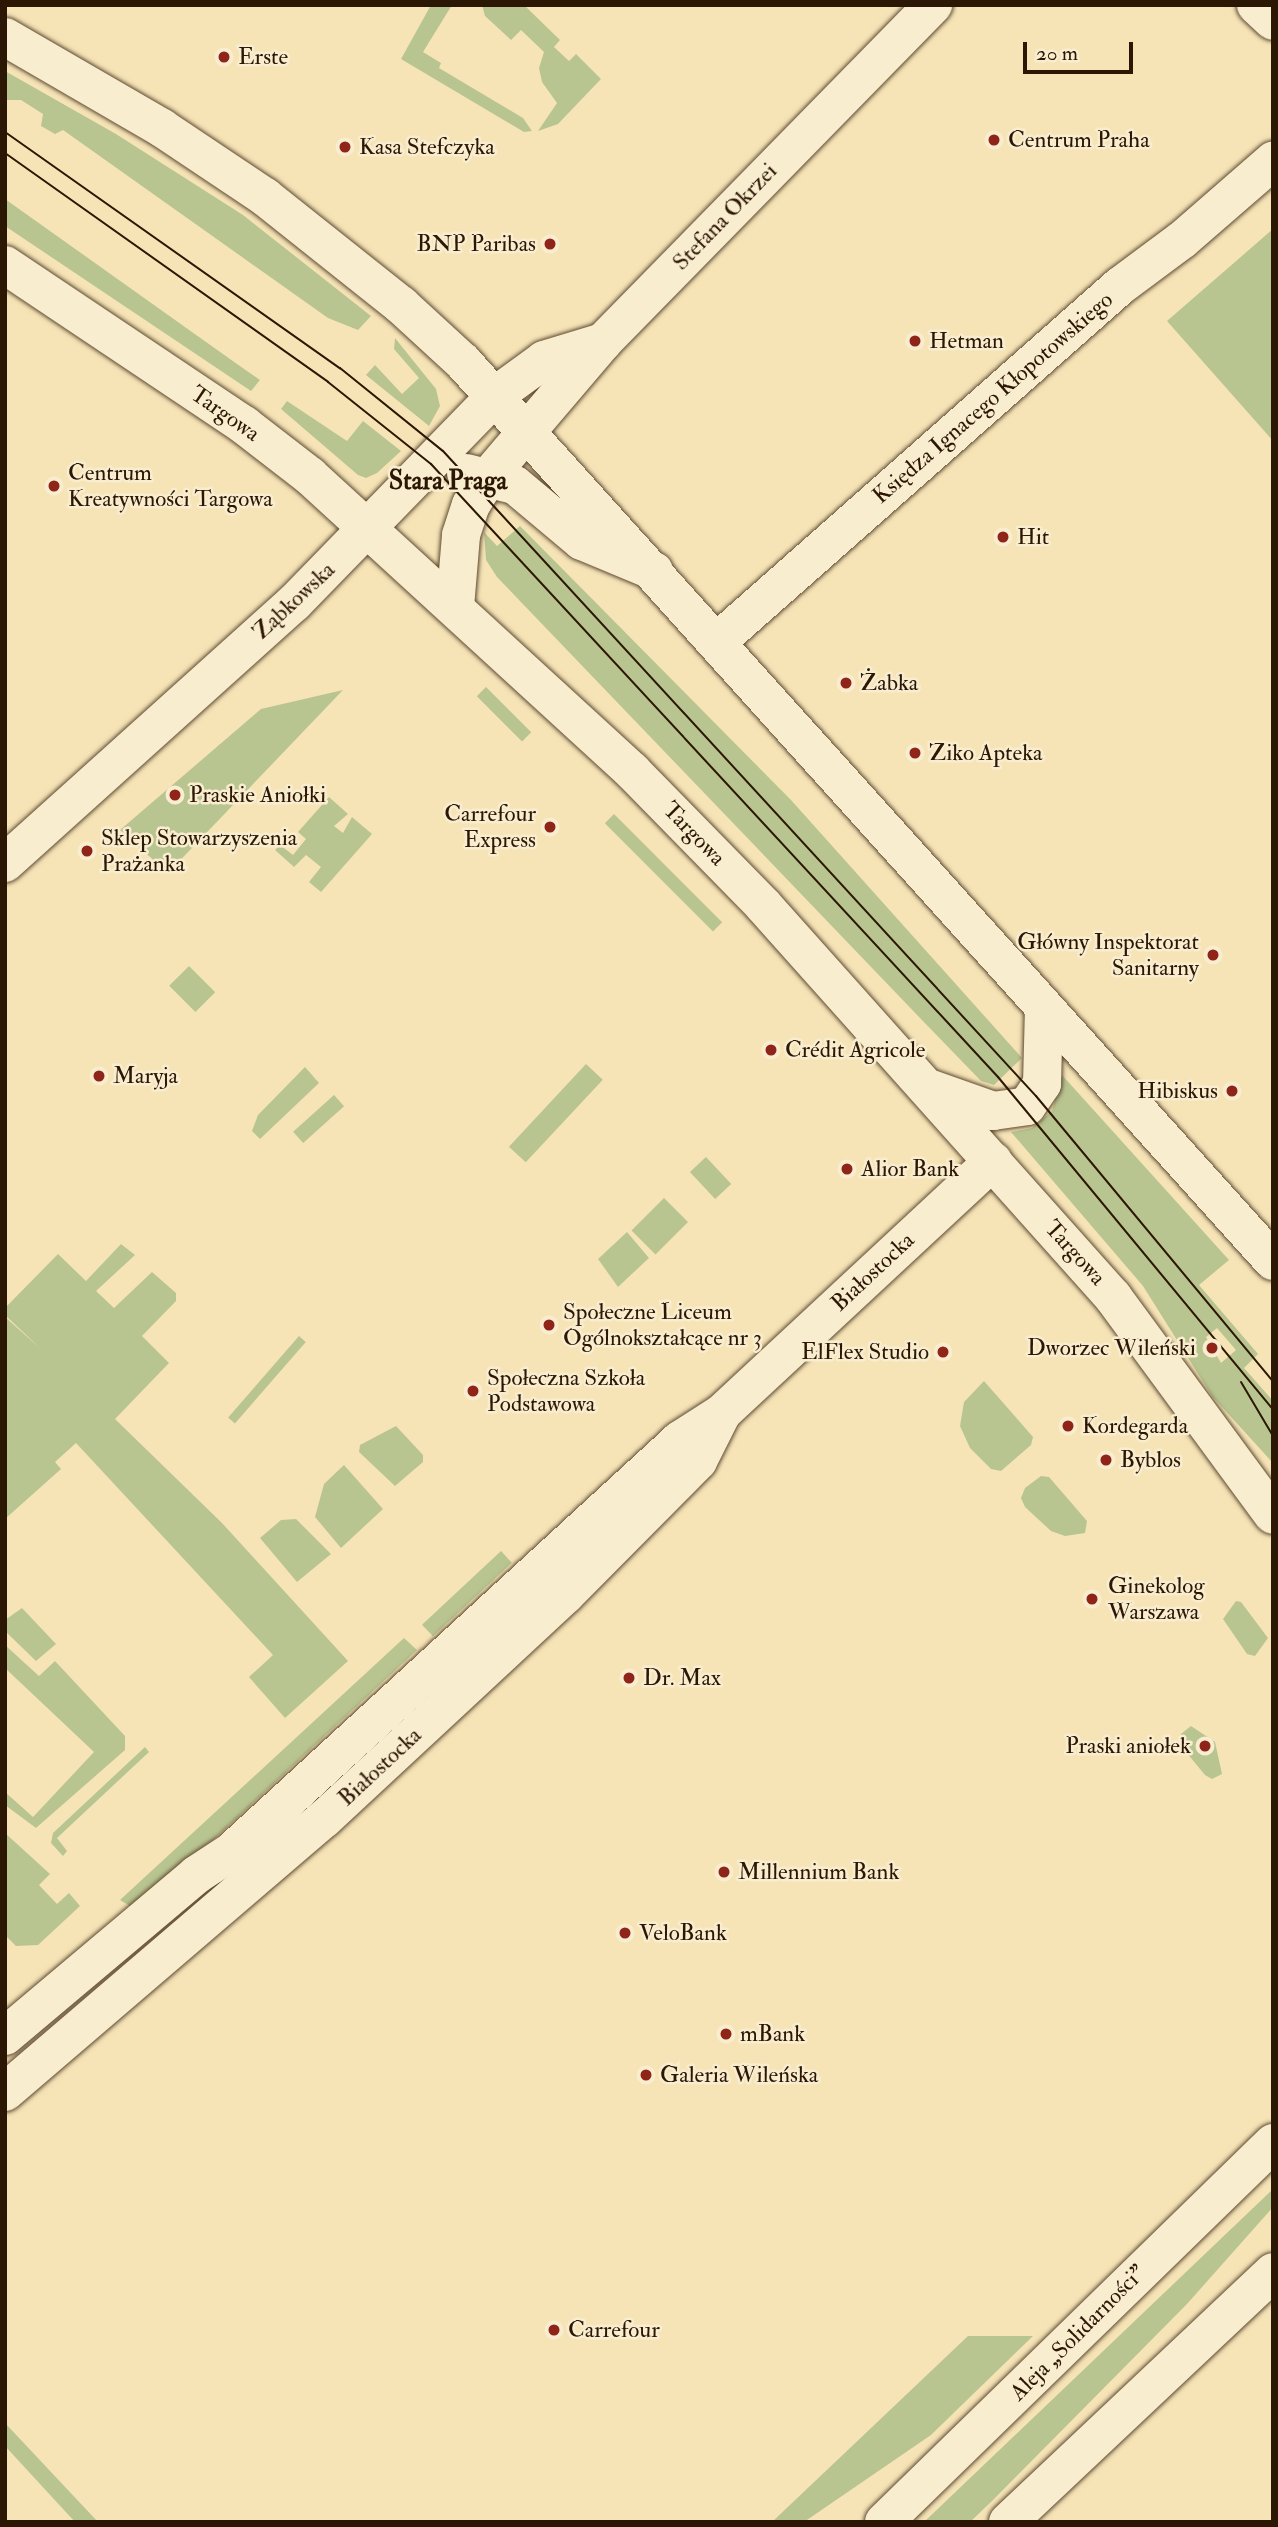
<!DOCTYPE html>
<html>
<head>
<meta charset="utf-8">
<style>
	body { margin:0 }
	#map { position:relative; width:1278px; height:2527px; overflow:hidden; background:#f6e4b7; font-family:"IM FELL Double Pica",serif }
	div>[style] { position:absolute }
	.green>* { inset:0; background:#b9c590; transform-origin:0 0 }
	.roads { filter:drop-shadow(0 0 2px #5e4a31) drop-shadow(0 0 2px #5e4a31) }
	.minor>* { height:38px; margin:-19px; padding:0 19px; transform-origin:19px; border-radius:19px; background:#f9edd0 }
	.tertiary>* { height:38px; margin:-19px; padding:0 19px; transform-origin:19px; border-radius:19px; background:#f9edd0 }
	.secondary>* { height:38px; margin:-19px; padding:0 19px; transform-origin:19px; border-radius:19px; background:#f9edd0 }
	.tram>* { height:2px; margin:-1px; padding:0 1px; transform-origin:1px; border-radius:1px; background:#2c1704 }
	.dots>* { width:19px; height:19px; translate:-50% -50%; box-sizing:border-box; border:4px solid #f9edd0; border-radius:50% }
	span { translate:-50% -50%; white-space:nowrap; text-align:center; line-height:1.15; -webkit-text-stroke:5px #f9edd0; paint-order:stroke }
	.poi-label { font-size:23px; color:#2c1704 }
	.left { translate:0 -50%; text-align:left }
	.right { translate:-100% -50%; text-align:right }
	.street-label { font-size:23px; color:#2c1704 }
	.quarter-label { font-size:26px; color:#2c1704; font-weight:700 }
	.frame { position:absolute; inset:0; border:7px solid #2c1704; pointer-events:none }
	.scale { position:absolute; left:1023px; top:42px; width:110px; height:32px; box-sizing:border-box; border:4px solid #2c1704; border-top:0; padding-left:9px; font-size:21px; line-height:24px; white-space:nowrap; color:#2c1704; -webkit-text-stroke:5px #f9edd0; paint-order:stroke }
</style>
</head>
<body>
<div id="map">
	<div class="green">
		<i style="clip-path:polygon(431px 5px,452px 5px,423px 52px,441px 63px,439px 68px,523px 118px,532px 131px,524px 132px,401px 59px)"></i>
		<i style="clip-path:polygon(482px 5px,524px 5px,560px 40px,554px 47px,569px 61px,576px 54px,601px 79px,558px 124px,538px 131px,557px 103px,542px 82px,539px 68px,544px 52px,521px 30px,511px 40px,485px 16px)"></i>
		<i style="clip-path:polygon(5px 71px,116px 134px,243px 215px,371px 316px,358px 330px,328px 318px,63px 130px,55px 134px,41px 126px,43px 114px,21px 100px,5px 100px)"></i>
		<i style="clip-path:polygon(5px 199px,237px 364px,260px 380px,251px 391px,5px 226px)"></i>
		<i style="clip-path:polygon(1273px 229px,1273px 441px,1167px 321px)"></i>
		<i style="clip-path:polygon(395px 338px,436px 389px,440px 406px,429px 426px,366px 375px,375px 365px,402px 394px,419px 378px,394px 349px)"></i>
		<i style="clip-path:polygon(287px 401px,347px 441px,363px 421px,401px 451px,377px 473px,366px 478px,358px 475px,281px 409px)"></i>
		<i style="clip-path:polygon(520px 526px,791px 800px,1022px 1058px,994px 1085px,981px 1081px,920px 1018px,497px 577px,486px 560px,484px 532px,497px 546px)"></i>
		<i style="left:486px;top:687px;width:64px;height:13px;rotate:45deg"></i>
		<i style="clip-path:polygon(343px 690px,168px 873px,120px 830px,261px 709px)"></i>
		<i style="clip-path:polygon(329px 797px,348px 814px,334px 826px,343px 833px,352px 817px,372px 834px,321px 892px,309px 882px,321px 867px,306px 855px,294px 867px,275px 850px,280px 845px,293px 855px,306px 839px,298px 832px)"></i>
		<i style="left:614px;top:814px;width:153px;height:13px;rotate:45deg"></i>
		<i style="left:189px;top:966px;width:37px;height:28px;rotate:45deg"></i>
		<i style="left:586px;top:1064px;width:23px;height:113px;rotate:43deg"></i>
		<i style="clip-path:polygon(305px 1067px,319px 1083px,260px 1139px,252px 1131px,258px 1115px)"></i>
		<i style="clip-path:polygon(evenodd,1062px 1075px,1229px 1260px,1199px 1285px,1258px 1354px,1244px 1368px,1273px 1401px,1273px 1463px,1212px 1396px,1143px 1286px,1011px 1132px,1032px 1128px,1052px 1111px,1062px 1075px,1217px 1328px,1236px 1350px,1221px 1363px,1206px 1337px,1217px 1328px)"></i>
		<i style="left:334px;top:1095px;width:15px;height:55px;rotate:48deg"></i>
		<i style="left:706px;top:1157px;width:37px;height:22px;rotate:47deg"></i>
		<i style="left:664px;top:1198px;width:34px;height:46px;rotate:45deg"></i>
		<i style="clip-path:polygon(627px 1232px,649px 1258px,618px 1287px,598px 1259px)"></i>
		<i style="clip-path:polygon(121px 1244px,135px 1255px,96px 1291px,114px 1308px,152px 1272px,176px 1293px,176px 1301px,142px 1336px,169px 1363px,115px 1419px,222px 1523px,348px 1661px,285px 1718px,249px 1677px,273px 1655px,76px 1443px,55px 1462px,61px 1469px,5px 1519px,5px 1317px,41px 1349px,5px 1315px,5px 1308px,58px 1254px,86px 1281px)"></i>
		<i style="left:299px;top:1336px;width:9px;height:108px;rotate:41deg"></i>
		<i style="clip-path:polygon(984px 1381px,1033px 1437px,1031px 1445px,1001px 1471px,991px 1469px,970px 1448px,960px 1426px,964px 1402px)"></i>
		<i style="clip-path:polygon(396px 1426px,423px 1455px,423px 1462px,395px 1486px,359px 1452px,360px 1445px)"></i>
		<i style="clip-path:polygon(344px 1465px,383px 1509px,341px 1548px,315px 1517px,324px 1484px)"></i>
		<i style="clip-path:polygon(1041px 1476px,1049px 1477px,1087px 1521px,1085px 1533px,1065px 1536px,1051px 1531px,1025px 1507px,1021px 1498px,1025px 1488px)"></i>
		<i style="clip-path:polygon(296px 1519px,331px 1554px,297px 1582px,260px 1538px,281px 1520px)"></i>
		<i style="left:501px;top:1551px;width:16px;height:108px;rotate:47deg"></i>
		<i style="clip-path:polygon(1236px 1601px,1241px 1602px,1268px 1638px,1255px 1656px,1247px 1654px,1223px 1619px)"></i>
		<i style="clip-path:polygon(22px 1608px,56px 1644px,36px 1661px,5px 1631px,5px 1620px)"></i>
		<i style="clip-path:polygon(404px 1638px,417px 1650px,214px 1839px,130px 1906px,120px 1900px)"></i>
		<i style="clip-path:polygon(5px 1645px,39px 1676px,55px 1661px,125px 1736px,125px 1750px,36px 1828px,5px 1805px,5px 1792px,33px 1817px,94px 1752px,5px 1668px)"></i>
		<i style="clip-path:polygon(1191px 1726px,1215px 1742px,1222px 1774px,1212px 1779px,1205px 1775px,1186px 1752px,1181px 1734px)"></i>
		<i style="clip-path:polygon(145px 1747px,149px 1752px,57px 1838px,67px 1851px,63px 1856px,51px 1843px,53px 1833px)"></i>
		<i style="clip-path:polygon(5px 1833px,50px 1874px,39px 1885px,57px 1904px,69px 1893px,80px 1906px,38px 1945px,16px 1946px,5px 1935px)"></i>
		<i style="clip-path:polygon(1273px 2189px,1273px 2207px,1187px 2304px,991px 2502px,970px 2522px,924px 2522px)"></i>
		<i style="clip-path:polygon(968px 2336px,1033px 2336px,931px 2435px,804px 2522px,772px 2522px)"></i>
		<i style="clip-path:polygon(5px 2423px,98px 2522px,75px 2522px,5px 2446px)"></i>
	</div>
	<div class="roads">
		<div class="minor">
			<i style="left:5px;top:2036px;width:250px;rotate:-40.1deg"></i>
			<i style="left:196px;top:1875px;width:42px;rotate:-33.3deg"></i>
			<i style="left:231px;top:1852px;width:609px;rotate:-42.54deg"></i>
			<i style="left:680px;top:1440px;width:50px;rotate:-32.7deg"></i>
			<i style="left:722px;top:1413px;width:370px;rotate:-42.9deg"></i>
			<i style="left:5px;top:2092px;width:420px;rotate:-40.6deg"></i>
			<i style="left:324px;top:1819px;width:329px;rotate:-42.9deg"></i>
			<i style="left:565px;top:1595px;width:189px;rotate:-45.2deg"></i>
			<i style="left:698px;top:1461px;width:51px;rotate:-63.4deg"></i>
		</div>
		<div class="tertiary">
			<i style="left:1256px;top:5px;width:23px;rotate:43deg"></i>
			<i style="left:466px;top:473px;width:50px;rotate:13.8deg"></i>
			<i style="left:515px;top:485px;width:87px;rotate:39.9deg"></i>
			<i style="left:582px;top:541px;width:78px;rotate:22.6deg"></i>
			<i style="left:455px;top:607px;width:72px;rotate:-85.2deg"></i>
			<i style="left:461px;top:535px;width:32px;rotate:-72deg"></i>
			<i style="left:471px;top:505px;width:34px;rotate:-58deg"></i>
			<i style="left:489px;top:476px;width:176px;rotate:-49.6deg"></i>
			<i style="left:603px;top:342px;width:472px;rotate:-45.6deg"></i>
			<i style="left:718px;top:641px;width:536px;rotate:-41.45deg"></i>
			<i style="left:1120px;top:286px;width:77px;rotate:-36.6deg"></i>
			<i style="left:1182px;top:240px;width:121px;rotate:-41deg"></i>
			<i style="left:5px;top:863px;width:389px;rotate:-42deg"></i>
			<i style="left:294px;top:603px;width:290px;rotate:-45.8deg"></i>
			<i style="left:496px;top:395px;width:59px;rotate:-36.1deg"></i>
			<i style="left:544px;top:360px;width:62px;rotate:-17deg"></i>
		</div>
		<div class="secondary">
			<i style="left:5px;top:37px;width:181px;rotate:30.1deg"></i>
			<i style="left:162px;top:128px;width:124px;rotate:33.8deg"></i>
			<i style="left:265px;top:197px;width:174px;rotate:38.5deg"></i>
			<i style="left:401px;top:305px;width:84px;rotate:42.6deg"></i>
			<i style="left:463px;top:362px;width:1210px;rotate:47.98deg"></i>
			<i style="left:5px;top:265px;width:288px;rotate:33.8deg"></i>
			<i style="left:244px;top:425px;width:83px;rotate:37.7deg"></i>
			<i style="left:310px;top:476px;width:437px;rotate:42.5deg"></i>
			<i style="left:632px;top:771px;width:187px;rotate:45.6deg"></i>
			<i style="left:763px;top:905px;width:526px;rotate:48.24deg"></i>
			<i style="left:1113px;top:1297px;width:270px;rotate:53.7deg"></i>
			<i style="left:931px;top:1089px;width:66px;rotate:19.5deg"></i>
			<i style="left:993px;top:1111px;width:34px;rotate:-8deg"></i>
			<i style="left:1027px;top:1106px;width:27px;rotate:-56deg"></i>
			<i style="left:1042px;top:1084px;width:75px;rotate:-88.5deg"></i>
			<i style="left:884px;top:2522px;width:543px;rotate:-44.25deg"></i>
			<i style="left:1008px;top:2522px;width:364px;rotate:-43.3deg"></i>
		</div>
	</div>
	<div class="tram">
		<i style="left:5px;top:132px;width:410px;rotate:35.2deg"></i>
		<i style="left:340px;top:368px;width:132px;rotate:38.9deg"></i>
		<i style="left:443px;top:451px;width:876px;rotate:47.41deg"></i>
		<i style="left:1036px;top:1096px;width:371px;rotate:50.3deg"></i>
		<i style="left:5px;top:153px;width:396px;rotate:35.3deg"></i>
		<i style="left:328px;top:382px;width:132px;rotate:38.5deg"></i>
		<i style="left:431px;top:464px;width:835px;rotate:47.23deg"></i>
		<i style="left:998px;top:1077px;width:431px;rotate:50.4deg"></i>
		<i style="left:1241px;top:1382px;width:63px;rotate:59.3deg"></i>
	</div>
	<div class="dots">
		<i style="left:224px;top:57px;background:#8f2418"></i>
		<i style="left:994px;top:140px;background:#8f2418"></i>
		<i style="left:345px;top:147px;background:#8f2418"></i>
		<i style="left:550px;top:244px;background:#8f2418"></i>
		<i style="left:915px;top:341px;background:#8f2418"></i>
		<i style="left:54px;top:486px;background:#8f2418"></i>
		<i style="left:1003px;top:537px;background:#8f2418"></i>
		<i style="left:846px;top:683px;background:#8f2418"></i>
		<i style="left:915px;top:753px;background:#8f2418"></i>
		<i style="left:175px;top:795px;background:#8f2418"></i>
		<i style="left:550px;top:827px;background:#8f2418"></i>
		<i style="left:87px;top:851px;background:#8f2418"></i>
		<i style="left:1213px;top:955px;background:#8f2418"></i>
		<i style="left:771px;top:1050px;background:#8f2418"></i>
		<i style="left:99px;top:1076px;background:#8f2418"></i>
		<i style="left:1232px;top:1091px;background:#8f2418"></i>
		<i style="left:847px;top:1169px;background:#8f2418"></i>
		<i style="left:549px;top:1325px;background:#8f2418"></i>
		<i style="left:1212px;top:1348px;background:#8f2418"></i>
		<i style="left:943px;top:1352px;background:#8f2418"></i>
		<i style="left:473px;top:1391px;background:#8f2418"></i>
		<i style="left:1068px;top:1426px;background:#8f2418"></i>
		<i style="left:1106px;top:1460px;background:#8f2418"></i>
		<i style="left:1092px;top:1599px;background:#8f2418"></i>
		<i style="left:629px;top:1678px;background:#8f2418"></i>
		<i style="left:1205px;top:1746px;background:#8f2418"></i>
		<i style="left:724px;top:1872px;background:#8f2418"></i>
		<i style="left:625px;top:1933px;background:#8f2418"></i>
		<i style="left:726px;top:2034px;background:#8f2418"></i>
		<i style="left:646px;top:2075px;background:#8f2418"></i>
		<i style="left:554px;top:2330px;background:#8f2418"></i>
	</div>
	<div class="poi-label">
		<span class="left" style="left:238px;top:57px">Erste</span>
		<span class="left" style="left:1008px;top:140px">Centrum Praha</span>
		<span class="left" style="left:359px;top:147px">Kasa Stefczyka</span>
		<span class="right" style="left:536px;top:244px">BNP Paribas</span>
		<span class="left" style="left:929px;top:341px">Hetman</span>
		<span class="left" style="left:68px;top:486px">Centrum<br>Kreatywności Targowa</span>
		<span class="left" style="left:1017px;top:537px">Hit</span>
		<span class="left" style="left:860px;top:683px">Żabka</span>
		<span class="left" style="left:929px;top:753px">Ziko Apteka</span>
		<span class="left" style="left:189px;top:795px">Praskie Aniołki</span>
		<span class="right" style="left:536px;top:827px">Carrefour<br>Express</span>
		<span class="left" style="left:101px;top:851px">Sklep Stowarzyszenia<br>Prażanka</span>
		<span class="right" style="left:1199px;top:955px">Główny Inspektorat<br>Sanitarny</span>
		<span class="left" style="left:785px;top:1050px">Crédit Agricole</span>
		<span class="left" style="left:113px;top:1076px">Maryja</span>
		<span class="right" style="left:1218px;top:1091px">Hibiskus</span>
		<span class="left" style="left:861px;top:1169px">Alior Bank</span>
		<span class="left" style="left:563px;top:1325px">Społeczne Liceum<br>Ogólnokształcące nr 3</span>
		<span class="right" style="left:1196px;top:1348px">Dworzec Wileński</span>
		<span class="right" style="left:929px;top:1352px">ElFlex Studio</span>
		<span class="left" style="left:487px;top:1391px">Społeczna Szkoła<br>Podstawowa</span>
		<span class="left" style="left:1082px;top:1426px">Kordegarda</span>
		<span class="left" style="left:1120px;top:1460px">Byblos</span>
		<span class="left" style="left:1108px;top:1599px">Ginekolog<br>Warszawa</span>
		<span class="left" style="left:643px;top:1678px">Dr. Max</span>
		<span class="right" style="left:1191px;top:1746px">Praski aniołek</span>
		<span class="left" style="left:738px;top:1872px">Millennium Bank</span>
		<span class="left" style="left:639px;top:1933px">VeloBank</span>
		<span class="left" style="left:740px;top:2034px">mBank</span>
		<span class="left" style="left:660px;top:2075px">Galeria Wileńska</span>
		<span class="left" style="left:568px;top:2330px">Carrefour</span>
	</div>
	<div class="street-label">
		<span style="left:725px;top:217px;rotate:-46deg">Stefana Okrzei</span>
		<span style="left:993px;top:398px;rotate:-41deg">Księdza Ignacego Kłopotowskiego</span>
		<span style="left:225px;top:414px;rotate:35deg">Targowa</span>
		<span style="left:294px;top:601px;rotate:-43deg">Ząbkowska</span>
		<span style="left:694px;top:834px;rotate:46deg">Targowa</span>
		<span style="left:1075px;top:1253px;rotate:48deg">Targowa</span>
		<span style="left:873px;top:1272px;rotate:-43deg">Białostocka</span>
		<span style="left:380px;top:1767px;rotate:-43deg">Białostocka</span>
		<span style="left:1078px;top:2333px;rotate:-45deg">Aleja „Solidarności”</span>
	</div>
	<div class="quarter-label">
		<span style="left:448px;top:482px">Stara Praga</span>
	</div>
	<div class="frame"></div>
	<div class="scale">20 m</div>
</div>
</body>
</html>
